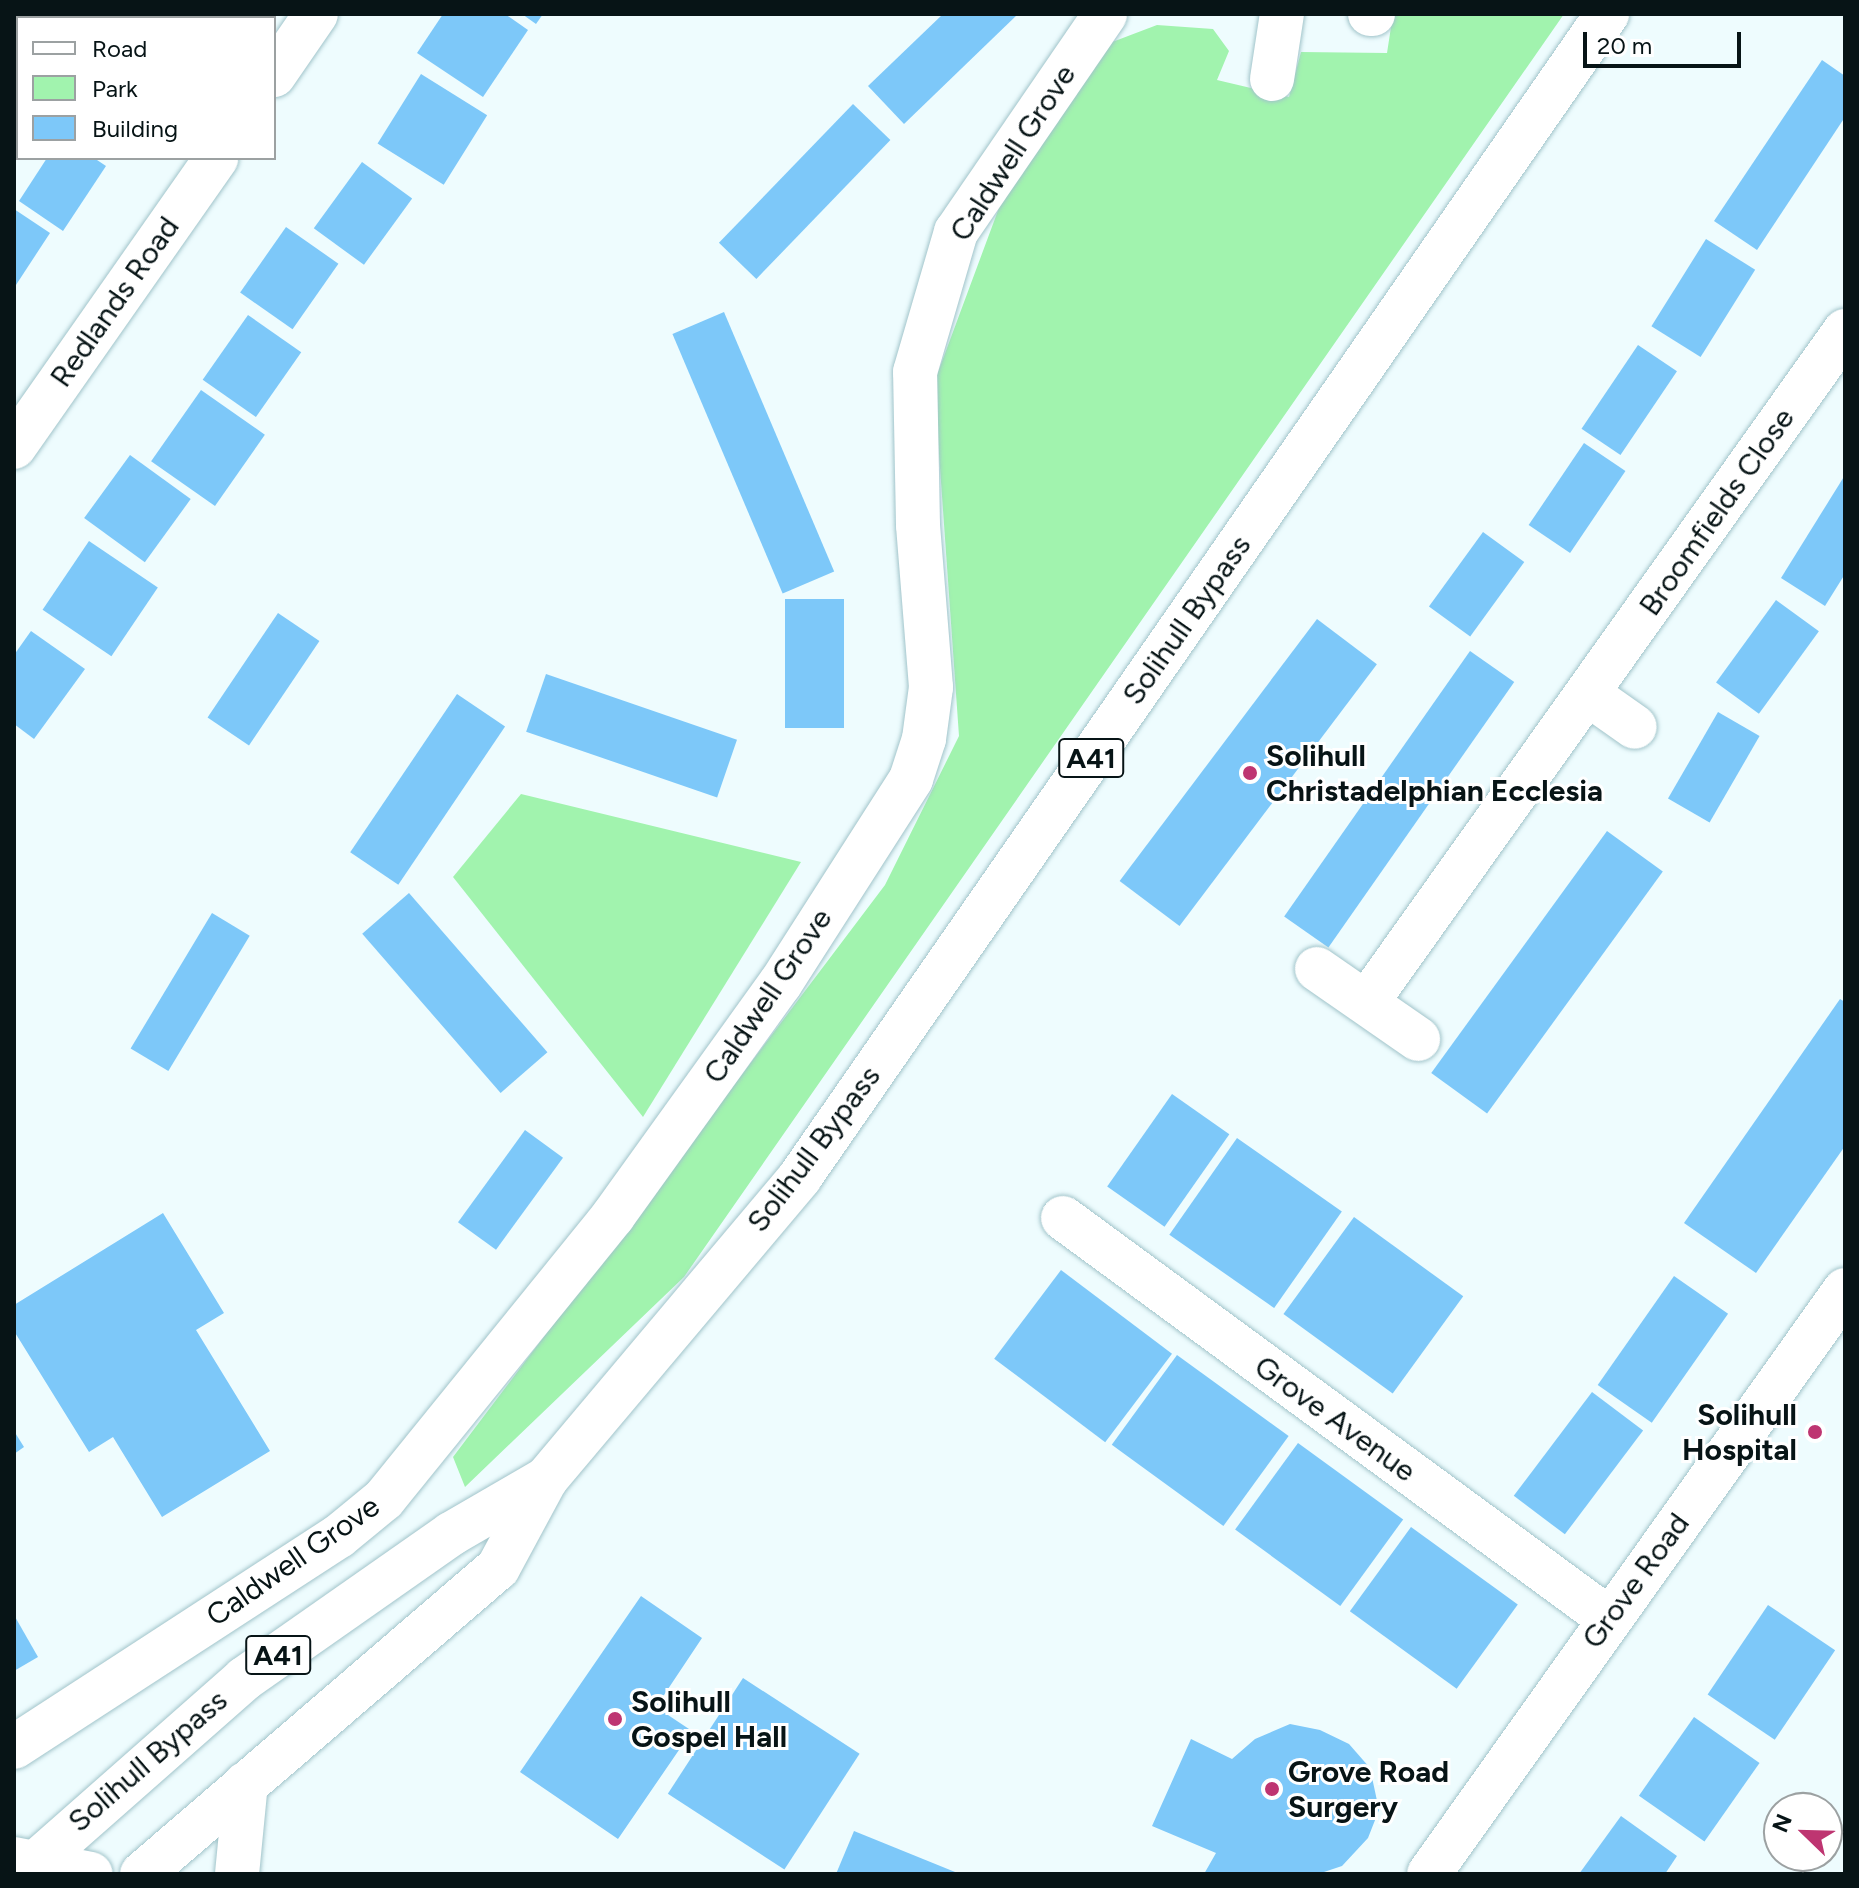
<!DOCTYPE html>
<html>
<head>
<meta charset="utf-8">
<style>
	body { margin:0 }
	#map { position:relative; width:1859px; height:1888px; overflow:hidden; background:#eefcfe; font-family:Figtree,sans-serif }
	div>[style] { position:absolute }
	.green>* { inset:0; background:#a1f3ae }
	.building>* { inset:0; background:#7dc8f9; transform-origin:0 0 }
	.roads { filter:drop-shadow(0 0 2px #a1c4ca) drop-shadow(0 0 2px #a1c4ca) }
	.minor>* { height:44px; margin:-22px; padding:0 22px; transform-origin:22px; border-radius:22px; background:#fff }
	.secondary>* { height:44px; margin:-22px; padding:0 22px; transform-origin:22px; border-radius:22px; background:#fff }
	.trunk>* { height:44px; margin:-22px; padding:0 22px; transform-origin:22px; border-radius:22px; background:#fff }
	.dots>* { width:22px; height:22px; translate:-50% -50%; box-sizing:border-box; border:4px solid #fff; border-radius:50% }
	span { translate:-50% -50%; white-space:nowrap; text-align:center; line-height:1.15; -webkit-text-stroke:6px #fff; paint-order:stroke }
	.shield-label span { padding:2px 6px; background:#fff; border:2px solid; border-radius:6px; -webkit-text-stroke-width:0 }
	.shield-label { font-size:28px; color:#071416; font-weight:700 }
	.street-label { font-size:30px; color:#071416 }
	.poi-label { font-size:30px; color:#071416; font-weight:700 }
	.left { translate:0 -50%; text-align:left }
	.right { translate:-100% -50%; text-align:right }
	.frame { position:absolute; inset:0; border:16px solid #071416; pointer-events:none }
	.legend { position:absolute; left:16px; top:16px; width:260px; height:144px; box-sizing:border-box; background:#fff; border:2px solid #9ca1a2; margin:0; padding:10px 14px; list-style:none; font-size:24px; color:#071416 }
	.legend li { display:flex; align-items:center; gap:16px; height:40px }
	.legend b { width:40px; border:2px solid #9ca1a2 }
	.north { position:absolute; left:1763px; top:1792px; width:80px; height:80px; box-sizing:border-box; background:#fff; border:2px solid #9ca1a2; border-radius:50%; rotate:293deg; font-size:22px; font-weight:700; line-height:32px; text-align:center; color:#071416 }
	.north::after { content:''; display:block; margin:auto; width:28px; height:36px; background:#be3571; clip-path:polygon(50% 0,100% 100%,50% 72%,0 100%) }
	.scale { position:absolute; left:1583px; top:32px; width:158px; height:36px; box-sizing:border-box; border:4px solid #071416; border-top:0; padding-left:10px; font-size:24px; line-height:28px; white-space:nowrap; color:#071416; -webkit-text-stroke:6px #fff; paint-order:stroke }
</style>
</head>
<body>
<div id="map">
	<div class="green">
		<i style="clip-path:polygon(1393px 14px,1564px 14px,684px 1277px,465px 1487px,453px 1457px,885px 885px,959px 736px,934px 383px,1006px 189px,1107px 44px,1157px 25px,1213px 29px,1229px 51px,1217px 80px,1289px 97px,1301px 52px,1387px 53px)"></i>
		<i style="clip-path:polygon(521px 794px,801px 862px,643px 1117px,453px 877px)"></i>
	</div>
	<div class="building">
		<i style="clip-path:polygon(443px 14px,505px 14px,528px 30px,483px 97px,417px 53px)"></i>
		<i style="clip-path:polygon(522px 14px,543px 14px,536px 24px)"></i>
		<i style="clip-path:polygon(943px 14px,1018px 14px,904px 124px,868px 86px)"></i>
		<i style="clip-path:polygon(1822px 60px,1845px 76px,1845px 117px,1757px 250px,1714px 221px)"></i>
		<i style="left:421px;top:74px;width:78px;height:82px;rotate:32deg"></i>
		<i style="left:853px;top:104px;width:52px;height:193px;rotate:44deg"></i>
		<i style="clip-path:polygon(47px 158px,94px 158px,106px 166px,63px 231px,19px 201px)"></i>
		<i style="left:362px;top:162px;width:62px;height:82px;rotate:36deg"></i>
		<i style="clip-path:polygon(14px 209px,50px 233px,14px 288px)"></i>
		<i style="left:286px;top:227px;width:64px;height:80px;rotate:35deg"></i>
		<i style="left:1706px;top:239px;width:58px;height:103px;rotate:32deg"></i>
		<i style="left:724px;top:312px;width:282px;height:56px;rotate:67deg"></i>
		<i style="left:248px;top:315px;width:65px;height:79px;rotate:35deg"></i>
		<i style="left:1638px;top:345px;width:47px;height:101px;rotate:34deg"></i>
		<i style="left:201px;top:390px;width:78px;height:87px;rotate:35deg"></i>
		<i style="left:1584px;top:443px;width:50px;height:99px;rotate:34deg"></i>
		<i style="left:130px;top:455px;width:75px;height:78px;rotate:36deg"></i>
		<i style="clip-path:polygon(1845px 475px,1845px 574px,1825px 606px,1781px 578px)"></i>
		<i style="left:1483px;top:532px;width:51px;height:92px;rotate:36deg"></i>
		<i style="left:89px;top:541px;width:83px;height:83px;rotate:34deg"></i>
		<i style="left:785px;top:599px;width:59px;height:129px"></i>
		<i style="left:1776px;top:600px;width:53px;height:102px;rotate:36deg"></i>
		<i style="left:278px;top:613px;width:50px;height:126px;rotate:34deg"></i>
		<i style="left:1317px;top:619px;width:75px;height:328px;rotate:37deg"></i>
		<i style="clip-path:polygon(31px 631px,85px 669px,34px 739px,14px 724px,14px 655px)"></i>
		<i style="left:1470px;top:651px;width:54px;height:324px;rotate:35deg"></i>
		<i style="left:546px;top:674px;width:202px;height:61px;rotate:19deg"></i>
		<i style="left:457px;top:694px;width:58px;height:191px;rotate:34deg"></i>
		<i style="left:1718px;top:712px;width:48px;height:100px;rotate:30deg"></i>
		<i style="left:1607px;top:831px;width:69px;height:299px;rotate:36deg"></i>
		<i style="left:409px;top:893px;width:211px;height:62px;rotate:49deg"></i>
		<i style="left:212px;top:913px;width:44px;height:158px;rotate:31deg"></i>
		<i style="clip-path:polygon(1840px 999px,1845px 1002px,1845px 1146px,1756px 1273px,1684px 1223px)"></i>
		<i style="left:1172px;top:1094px;width:70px;height:113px;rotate:35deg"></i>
		<i style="left:525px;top:1130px;width:47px;height:114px;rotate:36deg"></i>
		<i style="left:1237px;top:1138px;width:128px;height:118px;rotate:35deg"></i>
		<i style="clip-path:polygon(163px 1213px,224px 1313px,196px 1330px,270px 1451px,162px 1517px,113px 1437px,89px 1452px,14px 1331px,14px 1305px)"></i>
		<i style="left:1354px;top:1217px;width:135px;height:120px;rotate:36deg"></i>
		<i style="left:1061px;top:1270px;width:139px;height:111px;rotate:37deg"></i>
		<i style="left:1674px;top:1276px;width:66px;height:133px;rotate:35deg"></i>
		<i style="left:1177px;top:1355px;width:138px;height:111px;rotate:36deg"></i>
		<i style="left:1592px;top:1392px;width:64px;height:130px;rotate:37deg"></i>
		<i style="clip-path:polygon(14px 1431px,24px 1447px,14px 1454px)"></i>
		<i style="left:1298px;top:1443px;width:130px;height:107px;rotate:36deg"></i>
		<i style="left:1411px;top:1527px;width:132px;height:104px;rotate:36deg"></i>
		<i style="clip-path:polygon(641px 1596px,702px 1638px,656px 1707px,692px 1731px,618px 1839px,520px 1772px)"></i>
		<i style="left:1768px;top:1605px;width:81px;height:108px;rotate:34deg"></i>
		<i style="clip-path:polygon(14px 1615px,38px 1657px,14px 1671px)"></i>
		<i style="left:743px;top:1678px;width:139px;height:138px;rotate:33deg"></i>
		<i style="left:1694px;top:1717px;width:80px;height:96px;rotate:35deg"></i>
		<i style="clip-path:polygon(1290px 1724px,1320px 1730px,1349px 1744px,1370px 1768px,1379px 1810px,1368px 1838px,1342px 1866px,1318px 1874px,1204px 1874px,1216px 1853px,1152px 1826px,1191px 1739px,1232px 1759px,1255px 1739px)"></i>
		<i style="clip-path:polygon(1621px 1816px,1677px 1856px,1665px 1874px,1579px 1874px)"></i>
		<i style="clip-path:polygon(854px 1831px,960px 1874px,836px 1874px)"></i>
	</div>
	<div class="roads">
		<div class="minor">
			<i style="left:185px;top:14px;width:7px;rotate:34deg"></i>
			<i style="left:1370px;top:14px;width:3px"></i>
			<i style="left:274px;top:75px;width:74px;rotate:-55.5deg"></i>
			<i style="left:1272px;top:79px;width:66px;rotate:-81.3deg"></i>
			<i style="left:14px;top:447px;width:353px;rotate:-55deg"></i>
			<i style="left:1588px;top:694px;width:57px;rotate:35.1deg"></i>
			<i style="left:1317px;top:969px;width:123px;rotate:34.7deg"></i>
			<i style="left:1367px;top:1002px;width:824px;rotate:-54.54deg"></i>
			<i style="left:1063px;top:1218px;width:676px;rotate:36.28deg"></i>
			<i style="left:14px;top:1747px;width:387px;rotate:-33deg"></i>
			<i style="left:339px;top:1536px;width:58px;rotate:-39.4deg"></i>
			<i style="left:384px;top:1499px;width:364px;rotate:-51deg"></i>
			<i style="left:613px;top:1216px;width:286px;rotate:-54.3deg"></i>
			<i style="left:780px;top:984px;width:243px;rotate:-57.4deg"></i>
			<i style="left:911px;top:779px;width:42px;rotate:-72deg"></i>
			<i style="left:924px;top:739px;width:52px;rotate:-82.3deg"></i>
			<i style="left:931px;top:687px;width:163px;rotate:-94.6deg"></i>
			<i style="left:918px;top:525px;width:153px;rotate:-91.1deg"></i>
			<i style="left:915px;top:372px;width:146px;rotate:-73.7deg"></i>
			<i style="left:956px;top:232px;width:264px;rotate:-55.6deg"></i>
			<i style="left:1429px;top:1874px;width:717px;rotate:-54.54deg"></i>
		</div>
		<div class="secondary">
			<i style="left:14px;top:1859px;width:78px;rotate:11deg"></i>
			<i style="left:237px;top:1874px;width:91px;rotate:-84.4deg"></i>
		</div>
		<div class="trunk">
			<i style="left:23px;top:1874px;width:295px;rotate:-41.4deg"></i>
			<i style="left:244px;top:1679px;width:253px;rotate:-35deg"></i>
			<i style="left:451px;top:1534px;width:110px;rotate:-30.1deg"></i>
			<i style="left:142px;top:1874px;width:469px;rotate:-40.7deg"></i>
			<i style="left:498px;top:1568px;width:101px;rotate:-61.7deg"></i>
			<i style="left:546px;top:1479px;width:395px;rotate:-49.9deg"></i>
			<i style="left:800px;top:1177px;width:1416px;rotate:-55.24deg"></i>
		</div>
	</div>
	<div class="dots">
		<i style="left:1250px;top:773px;background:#be3571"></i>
		<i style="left:1815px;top:1432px;background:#be3571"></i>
		<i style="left:615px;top:1719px;background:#be3571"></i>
		<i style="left:1272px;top:1789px;background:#be3571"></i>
	</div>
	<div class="shield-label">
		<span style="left:1091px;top:758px">A41</span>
		<span style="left:278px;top:1655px">A41</span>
	</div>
	<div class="street-label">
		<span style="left:1013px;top:153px;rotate:-57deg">Caldwell Grove</span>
		<span style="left:115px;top:302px;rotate:-55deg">Redlands Road</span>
		<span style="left:1717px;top:512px;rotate:-55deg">Broomfields Close</span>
		<span style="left:1187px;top:620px;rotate:-55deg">Solihull Bypass</span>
		<span style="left:768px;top:996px;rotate:-56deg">Caldwell Grove</span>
		<span style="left:814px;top:1149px;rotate:-53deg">Solihull Bypass</span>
		<span style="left:1335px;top:1419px;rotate:36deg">Grove Avenue</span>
		<span style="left:293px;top:1561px;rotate:-35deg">Caldwell Grove</span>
		<span style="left:1636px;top:1581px;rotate:-54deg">Grove Road</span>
		<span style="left:148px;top:1761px;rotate:-41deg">Solihull Bypass</span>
	</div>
	<div class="poi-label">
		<span class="left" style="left:1266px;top:773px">Solihull<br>Christadelphian Ecclesia</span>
		<span class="right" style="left:1797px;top:1432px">Solihull<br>Hospital</span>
		<span class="left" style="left:631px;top:1719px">Solihull<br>Gospel Hall</span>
		<span class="left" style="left:1288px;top:1789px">Grove Road<br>Surgery</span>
	</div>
	<div class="frame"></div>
	<ul class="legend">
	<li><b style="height:10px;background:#fff"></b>Road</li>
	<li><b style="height:22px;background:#a1f3ae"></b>Park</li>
	<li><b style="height:22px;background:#7dc8f9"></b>Building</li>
	</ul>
	<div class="north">N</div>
	<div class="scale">20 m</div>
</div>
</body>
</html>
